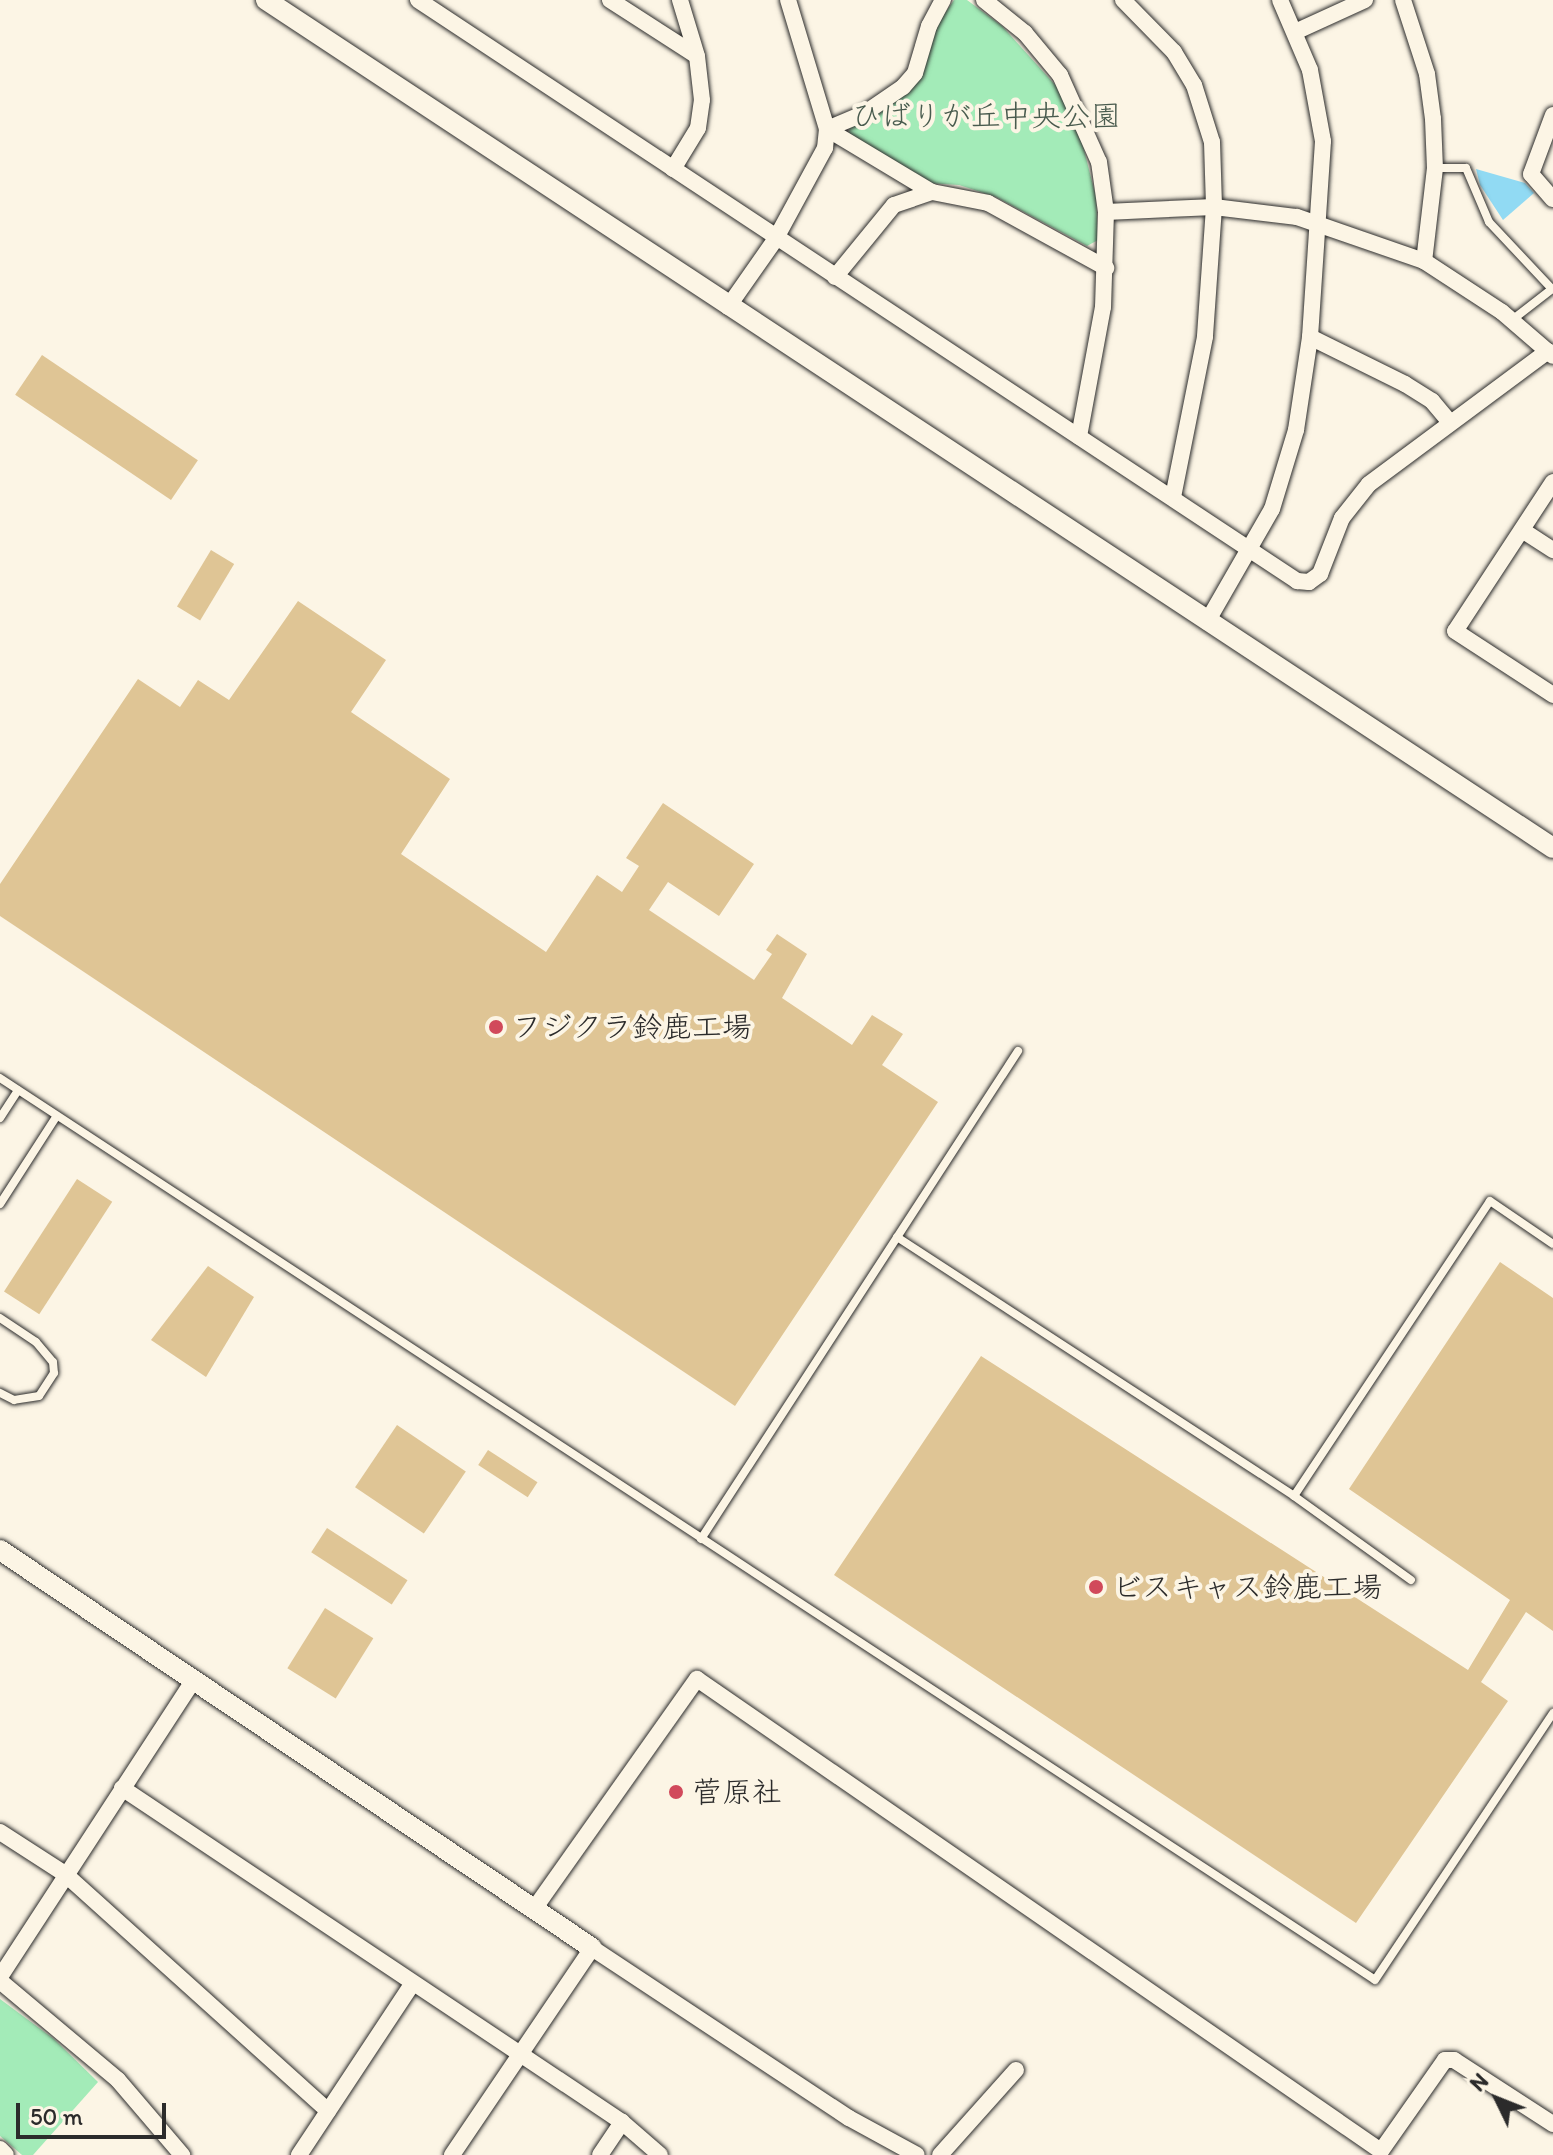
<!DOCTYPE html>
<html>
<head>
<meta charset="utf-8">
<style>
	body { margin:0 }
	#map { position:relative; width:1553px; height:2155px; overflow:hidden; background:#fcf5e5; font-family:Itim,"Klee One",sans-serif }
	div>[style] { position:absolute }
	.green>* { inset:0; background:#a3ebb8 }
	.water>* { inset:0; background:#91daf3 }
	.building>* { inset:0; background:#dfc595; transform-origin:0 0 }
	.roads { filter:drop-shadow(0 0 2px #2b2b2b) drop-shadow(0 0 2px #2b2b2b) }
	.service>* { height:8px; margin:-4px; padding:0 4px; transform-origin:4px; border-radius:4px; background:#fcf5e5 }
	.minor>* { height:16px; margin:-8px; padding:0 8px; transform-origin:8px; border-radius:8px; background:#fcf5e5 }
	.tertiary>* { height:20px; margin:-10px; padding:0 10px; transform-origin:10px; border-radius:10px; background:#fcf5e5 }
	.dots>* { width:22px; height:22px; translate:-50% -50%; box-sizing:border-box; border:4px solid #fcf5e5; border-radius:50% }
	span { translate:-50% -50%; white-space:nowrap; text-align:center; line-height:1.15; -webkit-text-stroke:8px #fcf5e5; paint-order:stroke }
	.park-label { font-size:30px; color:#495b4e }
	.poi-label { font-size:30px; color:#2b2b2b }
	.left { translate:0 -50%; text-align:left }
	.north { position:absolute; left:1457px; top:2059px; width:80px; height:80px; -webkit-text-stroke:6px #fcf5e5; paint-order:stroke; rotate:313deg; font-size:22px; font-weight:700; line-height:32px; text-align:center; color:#2b2b2b }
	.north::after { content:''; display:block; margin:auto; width:28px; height:36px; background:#2b2b2b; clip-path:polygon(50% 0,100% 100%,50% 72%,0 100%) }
	.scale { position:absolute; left:16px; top:2103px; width:150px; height:36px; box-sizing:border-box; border:4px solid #2b2b2b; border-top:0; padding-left:10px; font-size:24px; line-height:28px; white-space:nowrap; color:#2b2b2b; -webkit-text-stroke:6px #fcf5e5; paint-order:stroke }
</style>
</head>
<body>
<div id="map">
	<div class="green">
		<i style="clip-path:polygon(954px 0,967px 0,1002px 26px,1058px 88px,1083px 146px,1096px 197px,1098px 240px,1087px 246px,996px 197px,959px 185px,926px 183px,849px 135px,850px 126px,909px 93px,919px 79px,938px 23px)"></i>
		<i style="clip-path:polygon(0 1999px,54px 2039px,98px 2082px,33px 2155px,22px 2155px,0 2136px)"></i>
	</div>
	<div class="water">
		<i style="clip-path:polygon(1476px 169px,1525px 183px,1534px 193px,1503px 220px,1480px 185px)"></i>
	</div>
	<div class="building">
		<i style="left:42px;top:355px;width:188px;height:48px;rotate:34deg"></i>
		<i style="left:211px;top:550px;width:27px;height:66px;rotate:31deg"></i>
		<i style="clip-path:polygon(298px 601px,386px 660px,351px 712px,450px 779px,401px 854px,546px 952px,597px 875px,622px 892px,639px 866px,626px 858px,663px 803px,754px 864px,719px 916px,668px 882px,649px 910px,754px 980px,772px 954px,766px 950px,777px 934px,807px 954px,782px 998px,852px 1045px,872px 1015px,903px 1034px,882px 1065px,938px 1102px,735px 1406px,0 916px,0 884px,138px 679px,180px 707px,198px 680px,229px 700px)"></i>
		<i style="left:77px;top:1179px;width:42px;height:134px;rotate:33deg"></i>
		<i style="clip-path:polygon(1500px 1262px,1553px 1298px,1553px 1631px,1526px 1612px,1481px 1682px,1508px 1701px,1356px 1923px,834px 1575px,981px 1356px,1468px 1670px,1510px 1600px,1349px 1489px)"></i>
		<i style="clip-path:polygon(208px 1266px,254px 1297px,206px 1377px,151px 1340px)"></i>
		<i style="left:397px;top:1425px;width:83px;height:75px;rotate:34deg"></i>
		<i style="left:488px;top:1450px;width:59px;height:18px;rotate:33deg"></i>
		<i style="left:327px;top:1528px;width:96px;height:29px;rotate:33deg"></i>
		<i style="left:325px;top:1608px;width:57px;height:71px;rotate:32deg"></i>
	</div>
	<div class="roads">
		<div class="service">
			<i style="left:1436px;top:168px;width:30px"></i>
			<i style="left:1466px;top:168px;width:59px;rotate:66.9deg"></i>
			<i style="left:1489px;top:222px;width:92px;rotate:46.8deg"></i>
			<i style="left:1552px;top:289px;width:51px;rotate:142.2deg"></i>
			<i style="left:0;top:1078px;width:1644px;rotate:33.26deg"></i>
			<i style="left:1375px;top:1980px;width:321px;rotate:-56.3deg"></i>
			<i style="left:0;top:1118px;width:33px;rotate:-57deg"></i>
			<i style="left:0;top:1204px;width:103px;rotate:-57.2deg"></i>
			<i style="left:897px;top:1237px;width:474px;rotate:33.1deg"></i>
			<i style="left:1294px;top:1496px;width:144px;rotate:35.7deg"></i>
			<i style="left:0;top:1318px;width:43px;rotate:33.7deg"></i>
			<i style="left:36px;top:1342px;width:26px;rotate:50deg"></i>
			<i style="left:53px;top:1362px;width:11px;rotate:85deg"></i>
			<i style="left:54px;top:1373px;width:27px;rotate:123deg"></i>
			<i style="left:39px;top:1396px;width:25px;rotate:171deg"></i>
			<i style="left:14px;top:1400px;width:16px;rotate:-153deg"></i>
			<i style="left:1294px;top:1496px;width:354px;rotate:-56.4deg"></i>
			<i style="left:1490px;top:1201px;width:76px;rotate:34.3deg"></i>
			<i style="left:701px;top:1539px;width:582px;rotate:-56.99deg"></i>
		</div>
		<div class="minor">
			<i style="left:418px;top:0;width:1054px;rotate:33.46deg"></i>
			<i style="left:1297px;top:581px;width:12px;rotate:5deg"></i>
			<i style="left:1309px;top:582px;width:14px;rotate:-36deg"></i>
			<i style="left:1320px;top:574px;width:60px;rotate:-68.6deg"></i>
			<i style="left:1342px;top:518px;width:43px;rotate:-51.5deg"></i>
			<i style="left:1369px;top:484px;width:223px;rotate:-36.6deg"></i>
			<i style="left:610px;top:0;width:103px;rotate:32.8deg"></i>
			<i style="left:984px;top:0;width:53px;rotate:38.8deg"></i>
			<i style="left:1025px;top:33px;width:55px;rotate:50.2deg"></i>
			<i style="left:1060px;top:75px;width:95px;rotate:65.9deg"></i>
			<i style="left:1099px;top:162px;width:50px;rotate:82deg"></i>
			<i style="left:1106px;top:212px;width:95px;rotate:91.8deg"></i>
			<i style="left:1103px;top:307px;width:132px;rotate:100.5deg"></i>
			<i style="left:1123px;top:0;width:73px;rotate:45.6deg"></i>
			<i style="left:1174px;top:52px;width:39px;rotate:59deg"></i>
			<i style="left:1194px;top:85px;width:60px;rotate:72.5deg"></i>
			<i style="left:1212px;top:142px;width:65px;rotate:88.2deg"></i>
			<i style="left:1214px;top:207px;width:130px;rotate:94deg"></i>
			<i style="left:1205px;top:337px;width:163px;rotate:101.3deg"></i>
			<i style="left:1403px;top:0;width:78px;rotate:72deg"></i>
			<i style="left:1427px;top:74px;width:45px;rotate:82.4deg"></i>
			<i style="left:1433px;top:119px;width:49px;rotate:87.7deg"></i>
			<i style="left:1435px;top:168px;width:94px;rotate:96.7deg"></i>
			<i style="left:1424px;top:261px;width:93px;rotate:33.2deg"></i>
			<i style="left:1502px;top:312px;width:67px;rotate:40.8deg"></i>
			<i style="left:1295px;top:32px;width:77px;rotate:-24.6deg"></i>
			<i style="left:1553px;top:115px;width:63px;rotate:110.4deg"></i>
			<i style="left:1531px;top:174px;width:33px;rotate:49deg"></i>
			<i style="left:827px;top:129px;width:122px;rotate:31deg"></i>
			<i style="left:932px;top:192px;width:57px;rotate:11.1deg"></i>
			<i style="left:988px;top:203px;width:135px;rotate:28.8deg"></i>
			<i style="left:827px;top:129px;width:41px;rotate:-22.8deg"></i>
			<i style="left:865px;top:113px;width:46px;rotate:-34.4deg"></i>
			<i style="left:903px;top:87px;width:18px;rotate:-49deg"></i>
			<i style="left:915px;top:73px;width:49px;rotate:-73.4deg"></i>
			<i style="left:929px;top:26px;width:30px;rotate:-62deg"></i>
			<i style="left:673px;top:169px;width:48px;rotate:-58.6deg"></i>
			<i style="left:698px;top:128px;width:28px;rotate:-82deg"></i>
			<i style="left:702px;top:100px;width:44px;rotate:-96.5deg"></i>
			<i style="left:697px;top:56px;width:59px;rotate:-106.9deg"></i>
			<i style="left:1106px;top:212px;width:108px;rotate:-2.7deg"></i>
			<i style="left:1214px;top:207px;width:84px;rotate:6.9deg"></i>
			<i style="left:1297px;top:217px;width:134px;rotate:19.1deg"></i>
			<i style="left:835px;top:277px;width:93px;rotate:-50.7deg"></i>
			<i style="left:894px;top:205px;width:40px;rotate:-18.9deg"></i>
			<i style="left:728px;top:307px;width:82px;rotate:-55deg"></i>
			<i style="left:775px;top:240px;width:105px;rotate:-61.5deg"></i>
			<i style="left:825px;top:148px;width:19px;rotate:-84deg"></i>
			<i style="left:827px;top:129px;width:135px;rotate:-106.8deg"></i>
			<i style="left:1310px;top:337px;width:106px;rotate:26.3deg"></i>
			<i style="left:1405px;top:384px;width:32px;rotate:32deg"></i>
			<i style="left:1432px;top:401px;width:26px;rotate:50deg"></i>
			<i style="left:1553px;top:482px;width:178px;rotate:123.3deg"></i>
			<i style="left:1455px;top:631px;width:117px;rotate:33.1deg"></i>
			<i style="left:1522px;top:530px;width:37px;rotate:33deg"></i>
			<i style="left:1207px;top:622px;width:130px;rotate:-60.1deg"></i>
			<i style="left:1272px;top:509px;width:83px;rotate:-73.1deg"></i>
			<i style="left:1296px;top:430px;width:94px;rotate:-81.4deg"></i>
			<i style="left:1310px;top:337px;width:196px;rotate:-86.2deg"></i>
			<i style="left:1323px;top:141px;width:72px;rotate:-100.4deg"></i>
			<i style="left:1310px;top:70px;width:76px;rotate:-113.2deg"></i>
			<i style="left:122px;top:1788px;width:601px;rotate:33.74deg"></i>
			<i style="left:622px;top:2122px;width:50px;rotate:41deg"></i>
			<i style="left:0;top:1832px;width:77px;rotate:32.9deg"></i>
			<i style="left:65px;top:1874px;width:354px;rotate:42deg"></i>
			<i style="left:534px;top:1909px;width:282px;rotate:-54.7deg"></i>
			<i style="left:697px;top:1679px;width:831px;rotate:34.61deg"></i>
			<i style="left:1381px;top:2151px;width:111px;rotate:-54.9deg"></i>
			<i style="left:1445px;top:2060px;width:9px"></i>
			<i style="left:1454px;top:2060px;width:118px;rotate:32.9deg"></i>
			<i style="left:0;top:1977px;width:356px;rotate:-56.9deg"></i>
			<i style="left:0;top:1981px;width:154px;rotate:40deg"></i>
			<i style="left:118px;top:2080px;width:99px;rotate:49.5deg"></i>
			<i style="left:0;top:2149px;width:8px;rotate:45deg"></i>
			<i style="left:299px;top:2155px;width:206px;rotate:-56.5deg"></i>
			<i style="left:452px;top:2155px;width:250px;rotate:-55.9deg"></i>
			<i style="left:592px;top:1948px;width:308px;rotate:33.5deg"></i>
			<i style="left:849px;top:2118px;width:77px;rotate:28.6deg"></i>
			<i style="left:600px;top:2155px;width:40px;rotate:-56deg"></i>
			<i style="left:940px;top:2155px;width:114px;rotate:-48.2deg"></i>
		</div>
		<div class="tertiary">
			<i style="left:266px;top:0;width:1541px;rotate:33.38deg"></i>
			<i style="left:0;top:1550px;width:713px;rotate:33.91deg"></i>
		</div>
	</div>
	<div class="dots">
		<i style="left:496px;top:1027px;background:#d1495b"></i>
		<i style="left:1096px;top:1587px;background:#d1495b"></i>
		<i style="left:676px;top:1792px;background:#d1495b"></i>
	</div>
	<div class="park-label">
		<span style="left:986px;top:116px">ひばりが丘中央公園</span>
	</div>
	<div class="poi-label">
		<span class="left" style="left:512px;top:1027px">フジクラ鈴鹿工場</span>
		<span class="left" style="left:1112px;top:1587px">ビスキャス鈴鹿工場</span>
		<span class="left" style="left:692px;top:1792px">菅原社</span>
	</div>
	<div class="north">N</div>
	<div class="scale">50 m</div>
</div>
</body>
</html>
